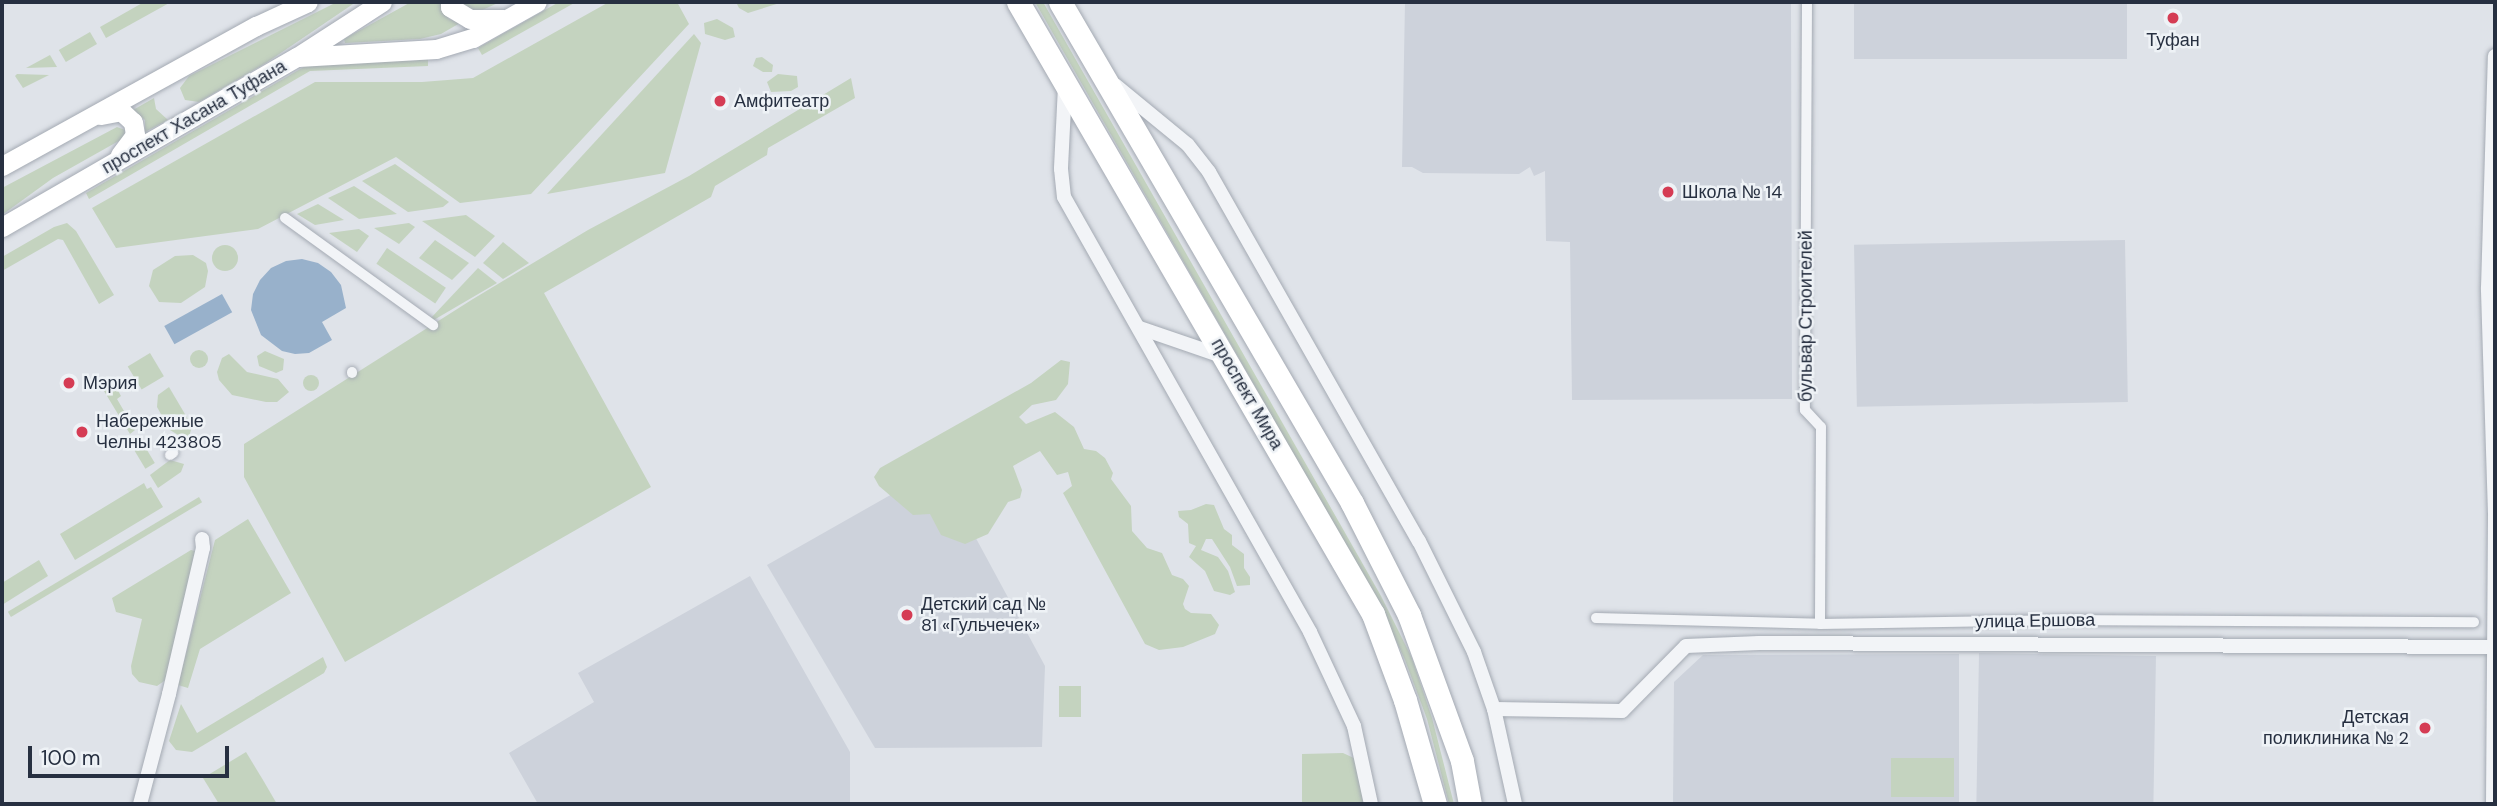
<!DOCTYPE html>
<html>
<head>
<meta charset="utf-8">
<style>
	body { margin:0 }
	#map { position:relative; width:2497px; height:806px; overflow:hidden; background:#dfe3e9; font-family:"DM Sans",sans-serif }
	div>[style] { position:absolute }
	.built>* { inset:0; background:#cdd2db; transform-origin:0 0 }
	.green>* { inset:0; background:#c4d3bf; transform-origin:0 0 }
	.round { border-radius:50% }
	.water>* { inset:0; background:#98b1cb; transform-origin:0 0 }
	.roads { filter:drop-shadow(0 0 2px #a4aab3) drop-shadow(0 0 2px #a4aab3) }
	.pedestrian>* { height:10px; margin:-5px; padding:0 5px; transform-origin:5px; border-radius:5px; background:#f2f4f7 }
	.minor>* { height:14px; margin:-7px; padding:0 7px; transform-origin:7px; border-radius:7px; background:#f2f4f7 }
	.secondary>* { height:19px; margin:-9.5px; padding:0 9.5px; transform-origin:9.5px; border-radius:9.5px; background:#fff }
	.primary>* { height:23px; margin:-11.5px; padding:0 11.5px; transform-origin:11.5px; border-radius:11.5px; background:#fff }
	.dots>* { width:19px; height:19px; translate:-50% -50%; box-sizing:border-box; border:4px solid #eef2f6; border-radius:50% }
	span { translate:-50% -50%; white-space:nowrap; text-align:center; line-height:1.15; -webkit-text-stroke:5px #eef2f6; paint-order:stroke }
	.poi-label { font-size:18px; color:#273041 }
	.left { translate:0 -50%; text-align:left }
	.right { translate:-100% -50%; text-align:right }
	.street-label { font-size:18px; color:#273041 }
	.frame { position:absolute; inset:0; border:4px solid #273041; pointer-events:none }
	.scale { position:absolute; left:28px; top:746px; width:201px; height:32px; box-sizing:border-box; border:4px solid #273041; border-top:0; padding-left:9px; font-size:21px; line-height:24px; white-space:nowrap; color:#273041; -webkit-text-stroke:5px #eef2f6; paint-order:stroke }
</style>
</head>
<body>
<div id="map">
	<div class="built">
		<i style="clip-path:polygon(1405px 2px,1791px 2px,1792px 399px,1572px 400px,1570px 242px,1546px 241px,1545px 171px,1534px 176px,1530px 167px,1519px 174px,1423px 173px,1412px 167px,1402px 167px)"></i>
		<i style="left:1854px;top:2px;width:273px;height:57px"></i>
		<i style="left:2125px;top:240px;width:162px;height:271px;rotate:89deg"></i>
		<i style="clip-path:polygon(938px 468px,1045px 666px,1042px 747px,875px 748px,767px 565px)"></i>
		<i style="clip-path:polygon(750px 576px,850px 752px,850px 804px,538px 804px,509px 753px,594px 702px,578px 673px)"></i>
		<i style="left:1979px;top:653px;width:177px;height:151px;rotate:1deg"></i>
		<i style="clip-path:polygon(1959px 654px,1959px 804px,1673px 804px,1674px 682px,1703px 655px)"></i>
	</div>
	<div class="green">
		<i style="clip-path:polygon(144px 2px,171px 2px,106px 38px,100px 27px)"></i>
		<i style="clip-path:polygon(337px 2px,356px 2px,266px 63px,199px 102px,185px 100px,180px 88px,189px 76px)"></i>
		<i style="clip-path:polygon(411px 2px,440px 2px,449px 19px,460px 23px,441px 34px,420px 39px,345px 43px,344px 39px)"></i>
		<i style="clip-path:polygon(457px 2px,500px 2px,478px 12px)"></i>
		<i style="clip-path:polygon(559px 2px,576px 2px,482px 55px,478px 48px)"></i>
		<i style="clip-path:polygon(609px 2px,677px 2px,689px 24px,531px 194px,460px 203px,396px 157px,258px 229px,116px 248px,92px 208px,315px 82px,422px 82px,473px 78px)"></i>
		<i style="clip-path:polygon(736px 2px,783px 2px,748px 13px,739px 8px)"></i>
		<i style="clip-path:polygon(1035px 2px,1043px 2px,1381px 596px,1412px 658px,1432px 718px,1454px 804px,1449px 804px,1427px 719px,1405px 660px,1376px 598px)"></i>
		<i style="clip-path:polygon(717px 19px,733px 28px,735px 37px,725px 40px,705px 34px,704px 23px)"></i>
		<i style="left:90px;top:32px;width:14px;height:36px;rotate:60deg"></i>
		<i style="clip-path:polygon(694px 34px,701px 43px,665px 173px,547px 194px)"></i>
		<i style="clip-path:polygon(50px 55px,57px 67px,26px 68px)"></i>
		<i style="clip-path:polygon(762px 57px,773px 65px,772px 72px,763px 72px,753px 66px,756px 58px)"></i>
		<i style="clip-path:polygon(428px 59px,428px 66px,310px 71px,89px 199px,86px 193px,309px 64px)"></i>
		<i style="clip-path:polygon(17px 74px,49px 75px,23px 88px,15px 76px)"></i>
		<i style="clip-path:polygon(778px 74px,797px 76px,798px 87px,791px 91px,771px 92px,767px 82px)"></i>
		<i style="clip-path:polygon(851px 78px,855px 98px,768px 148px,767px 155px,715px 186px,711px 197px,544px 293px,651px 487px,345px 662px,244px 477px,244px 444px,473px 299px,588px 230px,689px 176px)"></i>
		<i style="clip-path:polygon(154px 98px,156px 109px,168px 120px,145px 132px,145px 120px,133px 110px)"></i>
		<i style="clip-path:polygon(117px 127px,125px 130px,124px 138px,53px 178px,2px 215px,2px 188px)"></i>
		<i style="clip-path:polygon(395px 164px,449px 202px,443px 207px,408px 212px,362px 181px)"></i>
		<i style="clip-path:polygon(354px 186px,397px 214px,359px 219px,328px 198px)"></i>
		<i style="clip-path:polygon(318px 204px,344px 220px,315px 225px,297px 214px)"></i>
		<i style="clip-path:polygon(466px 215px,495px 236px,475px 257px,422px 221px)"></i>
		<i style="clip-path:polygon(67px 223px,76px 231px,114px 295px,99px 304px,63px 240px,58px 239px,2px 271px,2px 257px,54px 227px)"></i>
		<i style="clip-path:polygon(409px 223px,415px 227px,399px 244px,374px 228px)"></i>
		<i style="clip-path:polygon(359px 229px,369px 236px,357px 252px,329px 233px)"></i>
		<i style="clip-path:polygon(435px 240px,469px 263px,452px 280px,419px 258px)"></i>
		<i style="clip-path:polygon(503px 242px,529px 263px,503px 279px,483px 263px)"></i>
		<i class="round" style="left:212px;top:245px;width:26px;height:26px"></i>
		<i style="left:387px;top:248px;width:71px;height:19px;rotate:34deg"></i>
		<i style="clip-path:polygon(193px 255px,206px 263px,208px 271px,205px 287px,181px 303px,159px 302px,149px 286px,153px 270px,175px 256px)"></i>
		<i style="clip-path:polygon(478px 268px,497px 283px,432px 321px,430px 319px)"></i>
		<i class="round" style="left:190px;top:350px;width:18px;height:18px"></i>
		<i style="clip-path:polygon(265px 351px,284px 359px,283px 370px,276px 373px,259px 366px,257px 356px)"></i>
		<i style="left:150px;top:353px;width:27px;height:26px;rotate:59deg"></i>
		<i style="clip-path:polygon(229px 354px,247px 372px,278px 379px,289px 392px,277px 402px,266px 402px,232px 395px,219px 380px,217px 372px,222px 358px)"></i>
		<i style="clip-path:polygon(1061px 360px,1070px 362px,1068px 384px,1056px 400px,1032px 405px,1019px 417px,1026px 424px,1055px 412px,1074px 427px,1084px 449px,1096px 451px,1105px 458px,1113px 473px,1111px 479px,1131px 506px,1132px 531px,1147px 548px,1162px 553px,1172px 575px,1183px 579px,1189px 586px,1183px 604px,1185px 609px,1191px 613px,1211px 614px,1219px 625px,1215px 634px,1183px 647px,1159px 650px,1145px 644px,1063px 493px,1072px 486px,1068px 472px,1057px 475px,1040px 451px,1013px 466px,1022px 490px,1020px 498px,1008px 502px,988px 534px,965px 544px,941px 535px,930px 514px,913px 515px,879px 486px,874px 477px,880px 468px,1031px 383px)"></i>
		<i class="round" style="left:303px;top:375px;width:16px;height:16px"></i>
		<i style="clip-path:polygon(112px 380px,121px 396px,117px 399px,135px 430px,130px 434px,101px 386px)"></i>
		<i style="clip-path:polygon(169px 387px,192px 426px,188px 441px,170px 430px,157px 407px,158px 395px)"></i>
		<i style="left:144px;top:445px;width:21px;height:11px;rotate:59deg"></i>
		<i style="clip-path:polygon(170px 460px,184px 464px,181px 472px,158px 488px,150px 475px)"></i>
		<i style="clip-path:polygon(144px 483px,147px 489px,151px 487px,163px 507px,75px 560px,60px 534px)"></i>
		<i style="left:199px;top:497px;width:6px;height:223px;rotate:59deg"></i>
		<i style="clip-path:polygon(1206px 504px,1214px 505px,1224px 529px,1232px 535px,1232px 545px,1244px 554px,1244px 568px,1250px 577px,1250px 585px,1237px 586px,1230px 567px,1212px 539px,1206px 539px,1201px 550px,1218px 557px,1228px 571px,1235px 592px,1230px 595px,1214px 591px,1205px 571px,1189px 557px,1196px 546px,1189px 543px,1188px 524px,1179px 517px,1178px 511px,1191px 510px)"></i>
		<i style="clip-path:polygon(248px 519px,291px 593px,200px 649px,188px 688px,178px 685px,215px 540px)"></i>
		<i style="clip-path:polygon(191px 550px,195px 551px,167px 679px,157px 686px,139px 682px,132px 674px,131px 666px,142px 619px,116px 612px,112px 598px)"></i>
		<i style="clip-path:polygon(39px 560px,48px 576px,2px 605px,2px 583px)"></i>
		<i style="clip-path:polygon(323px 657px,327px 667px,324px 673px,192px 752px,176px 750px,169px 741px,181px 704px,197px 733px)"></i>
		<i style="left:1059px;top:686px;width:22px;height:31px"></i>
		<i style="clip-path:polygon(246px 752px,263px 780px,277px 804px,219px 804px,203px 778px)"></i>
		<i style="clip-path:polygon(1343px 753px,1356px 759px,1365px 804px,1302px 804px,1302px 754px)"></i>
		<i style="left:1954px;top:758px;width:39px;height:63px;rotate:90deg"></i>
	</div>
	<div class="water">
		<i style="clip-path:polygon(302px 259px,318px 263px,331px 272px,341px 285px,346px 308px,322px 322px,332px 340px,309px 353px,295px 354px,282px 351px,261px 335px,251px 310px,253px 294px,260px 280px,271px 268px,286px 261px)"></i>
		<i style="left:222px;top:294px;width:21px;height:66px;rotate:61deg"></i>
	</div>
	<div class="roads">
		<div class="pedestrian">
			<i style="left:1807px;top:2px;width:408px;rotate:90.3deg"></i>
			<i style="left:1805px;top:410px;width:23px;rotate:47deg"></i>
			<i style="left:1821px;top:427px;width:197px;rotate:90.3deg"></i>
			<i style="left:285px;top:218px;width:183px;rotate:35.9deg"></i>
			<i style="left:352px;top:372px;width:1px;rotate:90deg"></i>
			<i style="left:170px;top:455px;width:4px;rotate:-34deg"></i>
			<i style="left:1596px;top:618px;width:224px;rotate:1.5deg"></i>
			<i style="left:1820px;top:624px;width:248px;rotate:-0.9deg"></i>
			<i style="left:2068px;top:620px;width:406px;rotate:0.3deg"></i>
		</div>
		<div class="minor">
			<i style="left:1115px;top:85px;width:94px;rotate:39.4deg"></i>
			<i style="left:1188px;top:145px;width:34px;rotate:52deg"></i>
			<i style="left:1209px;top:172px;width:425px;rotate:60.4deg"></i>
			<i style="left:1419px;top:541px;width:124px;rotate:63.6deg"></i>
			<i style="left:1474px;top:652px;width:60px;rotate:70.7deg"></i>
			<i style="left:1494px;top:709px;width:97px;rotate:77.5deg"></i>
			<i style="left:1065px;top:86px;width:83px;rotate:92.8deg"></i>
			<i style="left:1061px;top:169px;width:28px;rotate:84deg"></i>
			<i style="left:1064px;top:197px;width:500px;rotate:60.5deg"></i>
			<i style="left:1310px;top:632px;width:104px;rotate:64.9deg"></i>
			<i style="left:1354px;top:726px;width:80px;rotate:77.7deg"></i>
			<i style="left:1140px;top:328px;width:89px;rotate:19deg"></i>
			<i style="left:1494px;top:709px;width:128px;rotate:0.9deg"></i>
			<i style="left:1622px;top:711px;width:91px;rotate:-45.4deg"></i>
			<i style="left:1686px;top:646px;width:73px;rotate:-2.4deg"></i>
			<i style="left:1759px;top:643px;width:734px;rotate:0.31deg"></i>
			<i style="left:140px;top:804px;width:114px;rotate:-75.2deg"></i>
			<i style="left:169px;top:694px;width:150px;rotate:-76.9deg"></i>
			<i style="left:203px;top:548px;width:9px;rotate:-96deg"></i>
			<i style="left:2493px;top:804px;width:290px;rotate:-89.6deg"></i>
			<i style="left:2495px;top:514px;width:226px;rotate:-91.8deg"></i>
			<i style="left:2488px;top:288px;width:232px;rotate:-88.3deg"></i>
		</div>
		<div class="secondary">
			<i style="left:450px;top:2px;width:5px;rotate:90deg"></i>
			<i style="left:450px;top:7px;width:23px;rotate:31deg"></i>
			<i style="left:470px;top:19px;width:33px"></i>
			<i style="left:298px;top:57px;width:138px;rotate:-3.3deg"></i>
			<i style="left:436px;top:49px;width:39px;rotate:-17deg"></i>
			<i style="left:473px;top:38px;width:73px;rotate:-29.4deg"></i>
			<i style="left:101px;top:115px;width:20px;rotate:-11deg"></i>
			<i style="left:121px;top:111px;width:16px;rotate:43deg"></i>
			<i style="left:133px;top:122px;width:13px;rotate:81deg"></i>
			<i style="left:135px;top:135px;width:25px;rotate:127deg"></i>
			<i style="left:2px;top:166px;width:290px;rotate:-28.9deg"></i>
			<i style="left:256px;top:26px;width:57px;rotate:-24.8deg"></i>
			<i style="left:2px;top:227px;width:340px;rotate:-30deg"></i>
			<i style="left:297px;top:57px;width:101px;rotate:-32.9deg"></i>
		</div>
		<div class="primary">
			<i style="left:1018px;top:2px;width:708px;rotate:59.88deg"></i>
			<i style="left:1373px;top:614px;width:92px;rotate:69.6deg"></i>
			<i style="left:1405px;top:700px;width:108px;rotate:73.9deg"></i>
			<i style="left:1060px;top:2px;width:580px;rotate:59.76deg"></i>
			<i style="left:1352px;top:503px;width:126px;rotate:63deg"></i>
			<i style="left:1409px;top:615px;width:155px;rotate:70deg"></i>
			<i style="left:1462px;top:761px;width:44px;rotate:79.5deg"></i>
		</div>
	</div>
	<div class="dots">
		<i style="left:2173px;top:18px;background:#d53c54"></i>
		<i style="left:720px;top:101px;background:#d53c54"></i>
		<i style="left:1668px;top:192px;background:#d53c54"></i>
		<i style="left:69px;top:383px;background:#d53c54"></i>
		<i style="left:82px;top:432px;background:#d53c54"></i>
		<i style="left:907px;top:615px;background:#d53c54"></i>
		<i style="left:2425px;top:728px;background:#d53c54"></i>
	</div>
	<div class="poi-label">
		<span style="left:2173px;top:40px">Туфан</span>
		<span class="left" style="left:734px;top:101px">Амфитеатр</span>
		<span class="left" style="left:1682px;top:192px">Школа № 14</span>
		<span class="left" style="left:83px;top:383px">Мэрия</span>
		<span class="left" style="left:96px;top:432px">Набережные<br>Челны 423805</span>
		<span class="left" style="left:921px;top:615px">Детский сад №<br>81 «Гульчечек»</span>
		<span class="right" style="left:2409px;top:728px">Детская<br>поликлиника № 2</span>
	</div>
	<div class="street-label">
		<span style="left:194px;top:117px;rotate:-30deg">проспект Хасана Туфана</span>
		<span style="left:1806px;top:316px;rotate:-90deg">бульвар Строителей</span>
		<span style="left:1247px;top:394px;rotate:60deg">проспект Мира</span>
		<span style="left:2035px;top:621px;rotate:-1deg">улица Ершова</span>
	</div>
	<div class="frame"></div>
	<div class="scale">100 m</div>
</div>
</body>
</html>
